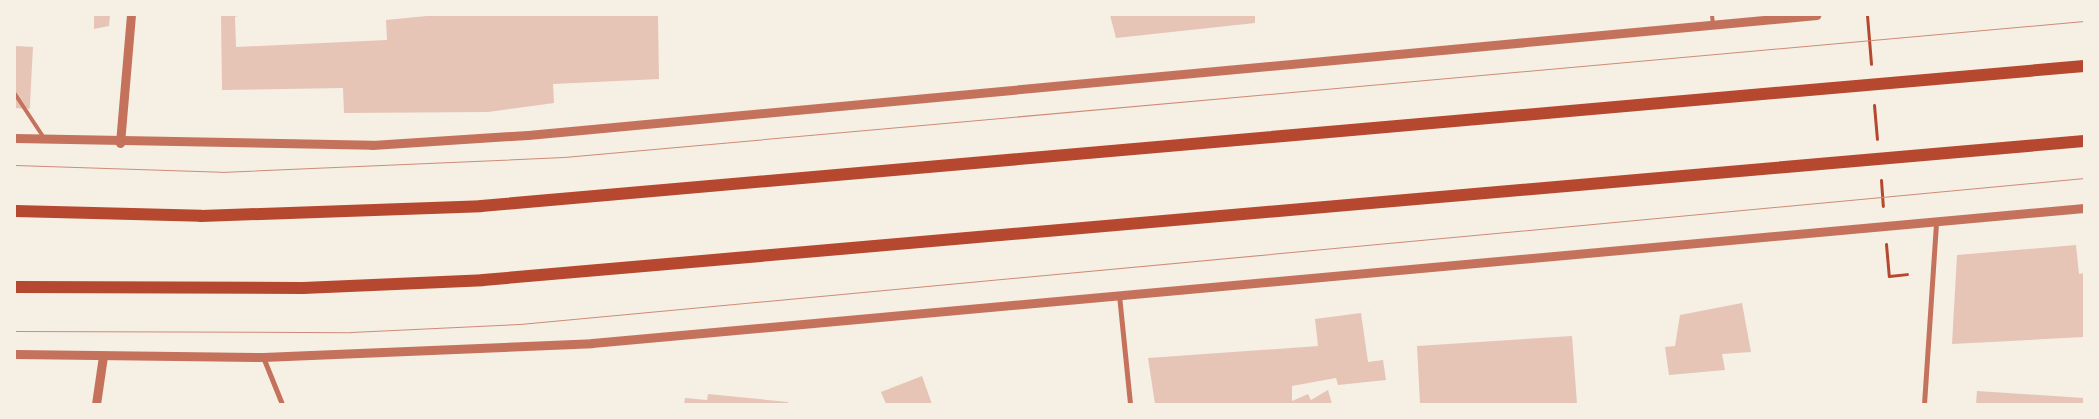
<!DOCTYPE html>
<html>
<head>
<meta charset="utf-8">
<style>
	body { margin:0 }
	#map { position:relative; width:2099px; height:419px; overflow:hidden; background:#f6efe4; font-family:"Noto Serif",serif }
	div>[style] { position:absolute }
	.building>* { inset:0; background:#e6c5b7; transform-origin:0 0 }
	.path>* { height:3px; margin:-1.5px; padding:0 1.5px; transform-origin:1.5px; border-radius:1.5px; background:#b5482f }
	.service>* { height:4px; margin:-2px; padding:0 2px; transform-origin:2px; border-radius:2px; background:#c5725c }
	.minor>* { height:5px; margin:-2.5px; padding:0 2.5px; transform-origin:2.5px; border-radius:2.5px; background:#c5725c }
	.tertiary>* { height:9px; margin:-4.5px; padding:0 4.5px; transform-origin:4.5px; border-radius:4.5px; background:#c5725c }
	.primary>* { height:12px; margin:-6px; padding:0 6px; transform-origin:6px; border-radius:6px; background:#b5482f }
	.tram>* { height:1px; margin:-0.5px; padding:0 0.5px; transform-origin:0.5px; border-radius:0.5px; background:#cf8b77 }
	span { translate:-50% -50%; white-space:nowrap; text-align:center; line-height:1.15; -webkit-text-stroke:5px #f6efe4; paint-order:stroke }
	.frame { position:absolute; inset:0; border:16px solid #f6efe4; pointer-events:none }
</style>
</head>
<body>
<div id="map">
	<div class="building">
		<i style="clip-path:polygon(94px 15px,110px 15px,109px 26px,94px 29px)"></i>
		<i style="clip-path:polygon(221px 15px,240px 15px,235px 17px,236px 47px,387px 40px,386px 20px,437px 15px,658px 15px,659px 79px,553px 84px,554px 103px,488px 112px,344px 113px,343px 88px,222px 90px)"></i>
		<i style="clip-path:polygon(1110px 15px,1255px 15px,1255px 23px,1116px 38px)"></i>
		<i style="left:15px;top:46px;width:18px;height:62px;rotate:3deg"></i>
		<i style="clip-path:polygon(2076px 245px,2079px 274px,2084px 273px,2084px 337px,1952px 344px,1957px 255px)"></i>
		<i style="clip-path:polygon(1742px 303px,1751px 352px,1722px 354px,1725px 370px,1669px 375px,1665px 347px,1675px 346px,1680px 315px)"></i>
		<i style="clip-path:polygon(1361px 313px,1368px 362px,1383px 360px,1386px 380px,1338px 385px,1336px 378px,1292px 386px,1292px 401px,1308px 394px,1311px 400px,1328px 390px,1332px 404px,1155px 404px,1148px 358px,1318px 346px,1315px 319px)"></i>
		<i style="clip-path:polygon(1572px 336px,1577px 404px,1420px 404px,1417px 346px)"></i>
		<i style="clip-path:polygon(922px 376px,932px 404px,886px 404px,881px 392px)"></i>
		<i style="clip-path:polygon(1977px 391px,2084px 398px,2084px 404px,1976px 404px)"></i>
		<i style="clip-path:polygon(708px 394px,788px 402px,788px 404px,684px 404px,685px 398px,707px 400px)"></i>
	</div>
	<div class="path">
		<i style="left:1867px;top:15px;width:49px;rotate:85.3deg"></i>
		<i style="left:1874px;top:105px;width:34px;rotate:85deg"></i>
		<i style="left:1881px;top:180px;width:26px;rotate:86deg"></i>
		<i style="left:1886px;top:244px;width:32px;rotate:85deg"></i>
		<i style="left:1889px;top:276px;width:18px;rotate:-6deg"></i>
	</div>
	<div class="service">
		<i style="left:1712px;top:15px;width:9px;rotate:84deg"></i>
		<i style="left:15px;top:94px;width:53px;rotate:56.6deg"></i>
	</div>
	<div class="minor">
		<i style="left:1119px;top:295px;width:110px;rotate:84.2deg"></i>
		<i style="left:263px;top:357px;width:51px;rotate:68deg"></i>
		<i style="left:1924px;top:404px;width:183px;rotate:-86.2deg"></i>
	</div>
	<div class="tertiary">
		<i style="left:15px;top:138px;width:357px;rotate:1.1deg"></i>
		<i style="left:372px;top:145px;width:156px;rotate:-3.7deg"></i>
		<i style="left:528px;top:135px;width:1294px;rotate:-5.32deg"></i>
		<i style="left:120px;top:143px;width:128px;rotate:-85.1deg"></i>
		<i style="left:15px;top:354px;width:248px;rotate:0.7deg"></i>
		<i style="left:263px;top:357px;width:329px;rotate:-2.4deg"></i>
		<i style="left:592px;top:343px;width:1498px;rotate:-5.17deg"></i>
		<i style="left:96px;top:404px;width:49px;rotate:-81.7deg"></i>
	</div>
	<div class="primary">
		<i style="left:15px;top:211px;width:186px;rotate:1.5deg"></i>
		<i style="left:201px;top:216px;width:280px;rotate:-2deg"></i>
		<i style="left:481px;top:206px;width:1609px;rotate:-4.99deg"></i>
		<i style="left:15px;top:287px;width:288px;rotate:0.2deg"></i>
		<i style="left:303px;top:288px;width:180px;rotate:-2.5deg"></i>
		<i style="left:483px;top:280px;width:1607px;rotate:-4.96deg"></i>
	</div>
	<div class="tram">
		<i style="left:15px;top:165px;width:206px;rotate:1.9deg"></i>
		<i style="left:221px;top:172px;width:343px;rotate:-2.5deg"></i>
		<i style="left:564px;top:157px;width:1526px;rotate:-5.11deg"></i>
		<i style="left:15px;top:331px;width:336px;rotate:0.2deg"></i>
		<i style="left:351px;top:332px;width:169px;rotate:-2.7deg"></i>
		<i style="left:520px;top:324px;width:1571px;rotate:-5.33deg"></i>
	</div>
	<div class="frame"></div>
</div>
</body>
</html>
